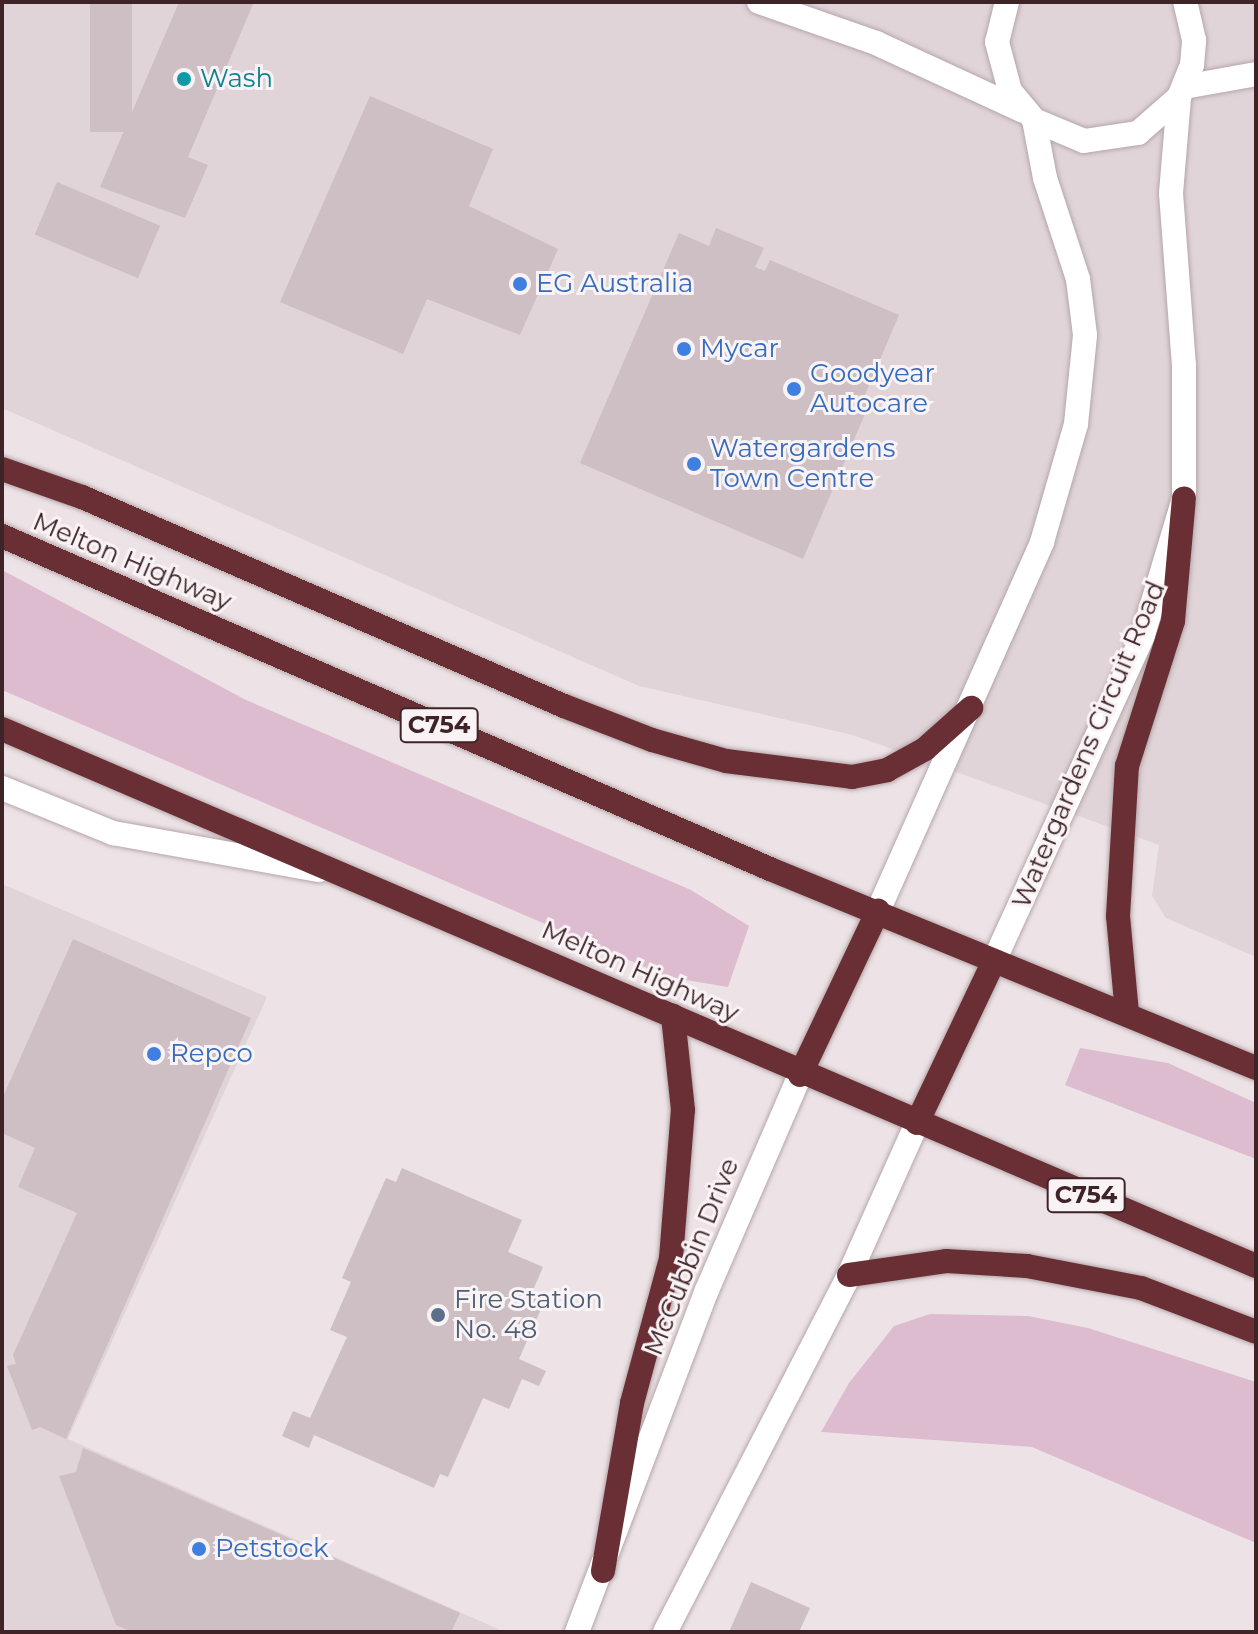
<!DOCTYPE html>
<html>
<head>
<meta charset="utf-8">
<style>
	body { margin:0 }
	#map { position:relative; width:1258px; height:1634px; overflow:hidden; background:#ede3e6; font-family:Montserrat,sans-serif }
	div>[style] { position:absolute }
	.built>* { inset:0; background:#e0d4d8 }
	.green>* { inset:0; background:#ddbcd0 }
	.building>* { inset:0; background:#cdbfc4; transform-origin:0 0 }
	.roads { filter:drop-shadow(0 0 2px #b5a6a9) drop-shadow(0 0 2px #b5a6a9) }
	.lane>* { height:24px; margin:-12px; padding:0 12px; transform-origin:12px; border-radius:12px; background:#fff }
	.street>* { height:24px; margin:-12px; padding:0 12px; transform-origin:12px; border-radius:12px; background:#fff }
	.secondary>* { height:24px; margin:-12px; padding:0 12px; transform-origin:12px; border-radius:12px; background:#fff }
	.highway>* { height:24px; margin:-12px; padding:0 12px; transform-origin:12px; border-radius:12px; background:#692f34 }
	.dots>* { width:22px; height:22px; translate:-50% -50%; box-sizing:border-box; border:4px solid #f9f3f6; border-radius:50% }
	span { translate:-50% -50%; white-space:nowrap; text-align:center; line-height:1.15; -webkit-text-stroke:6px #f9f3f6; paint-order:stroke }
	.shield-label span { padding:2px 6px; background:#f9f3f6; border:2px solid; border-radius:6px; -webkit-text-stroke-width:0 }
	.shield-label { font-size:24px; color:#3e2327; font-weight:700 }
	.culture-label { font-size:26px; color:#0d838f }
	.left { translate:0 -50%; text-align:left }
	.shop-label { font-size:26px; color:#366cbe }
	.street-label { font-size:26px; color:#3e2327 }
	.service-label { font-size:26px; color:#4e5e75 }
	.frame { position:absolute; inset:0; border:4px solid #3e2327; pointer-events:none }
</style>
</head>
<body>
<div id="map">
	<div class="built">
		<i style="clip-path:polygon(2px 2px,1256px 2px,1256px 957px,1166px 918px,1152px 896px,1159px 845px,853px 735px,639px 686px,2px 408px)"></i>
		<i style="clip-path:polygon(2px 884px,267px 997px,68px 1439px,505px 1632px,2px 1632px)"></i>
	</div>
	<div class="green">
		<i style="clip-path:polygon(2px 570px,246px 700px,691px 890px,749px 926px,728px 987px,668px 977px,2px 690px)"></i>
		<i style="clip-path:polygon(1080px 1048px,1168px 1063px,1256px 1103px,1256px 1159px,1065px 1085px)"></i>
		<i style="clip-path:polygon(930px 1314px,1028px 1316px,1088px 1328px,1256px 1382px,1256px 1543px,1032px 1447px,821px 1432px,849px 1383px,894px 1326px)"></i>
	</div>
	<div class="building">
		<i style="left:90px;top:2px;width:42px;height:130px"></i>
		<i style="clip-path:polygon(179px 2px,254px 2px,188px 157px,208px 165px,185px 218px,100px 187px)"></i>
		<i style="clip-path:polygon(370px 96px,493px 149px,469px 206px,558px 249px,520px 335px,427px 299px,403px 354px,280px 302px)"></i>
		<i style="left:57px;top:182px;width:112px;height:57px;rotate:23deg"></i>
		<i style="clip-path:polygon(716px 228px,764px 248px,755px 267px,765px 271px,770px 260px,899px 315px,864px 397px,871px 400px,803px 559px,580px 463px,679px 233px,709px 246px)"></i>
		<i style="clip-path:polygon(73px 939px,251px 1018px,66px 1439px,40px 1427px,32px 1430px,7px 1366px,16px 1364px,13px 1355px,77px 1213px,18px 1187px,35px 1148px,2px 1133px,2px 1099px)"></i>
		<i style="clip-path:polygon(402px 1168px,522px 1220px,508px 1252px,543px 1267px,531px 1295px,545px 1300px,519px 1359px,546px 1371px,539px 1386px,522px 1379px,509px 1409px,483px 1398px,448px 1477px,440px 1474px,434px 1488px,314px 1435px,309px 1448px,282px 1436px,293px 1411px,310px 1418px,347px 1337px,330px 1330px,351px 1282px,342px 1278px,386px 1178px,396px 1182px)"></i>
		<i style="clip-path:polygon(83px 1448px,460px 1613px,451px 1632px,132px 1632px,116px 1625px,59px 1476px,76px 1472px)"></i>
		<i style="clip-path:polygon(751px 1582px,810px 1608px,799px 1632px,729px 1632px)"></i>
	</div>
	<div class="roads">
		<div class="lane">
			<i style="left:2px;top:788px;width:120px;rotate:22.1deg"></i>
			<i style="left:113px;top:833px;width:209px;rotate:10.2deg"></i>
		</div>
		<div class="street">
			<i style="left:759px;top:2px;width:124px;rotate:19.3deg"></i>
			<i style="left:876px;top:43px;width:162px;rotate:24.8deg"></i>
			<i style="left:1007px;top:2px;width:41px;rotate:104deg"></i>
			<i style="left:997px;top:42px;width:51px;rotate:75.1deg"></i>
			<i style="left:1010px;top:91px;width:38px;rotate:50deg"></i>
			<i style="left:1034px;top:120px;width:54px;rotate:22.8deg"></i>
			<i style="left:1084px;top:141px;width:55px;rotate:-8.4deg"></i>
			<i style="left:1138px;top:133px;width:55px;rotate:-41.3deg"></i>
			<i style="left:1179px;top:97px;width:35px;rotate:-68deg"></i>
			<i style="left:1192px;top:65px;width:25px;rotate:-85deg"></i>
			<i style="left:1194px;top:40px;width:39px;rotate:-103deg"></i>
			<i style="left:1184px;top:87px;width:73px;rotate:-10.2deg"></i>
			<i style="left:878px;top:911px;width:404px;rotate:-66deg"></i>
			<i style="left:1042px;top:542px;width:123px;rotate:-73.9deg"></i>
			<i style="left:1076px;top:424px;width:89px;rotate:-84.2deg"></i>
			<i style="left:1085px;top:335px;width:56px;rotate:-97.1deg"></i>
			<i style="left:1078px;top:279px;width:106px;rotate:-108.1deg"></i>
			<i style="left:1045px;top:178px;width:59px;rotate:-100.7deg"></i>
			<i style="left:994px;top:961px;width:358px;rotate:-65.4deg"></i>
			<i style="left:1143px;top:635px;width:143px;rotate:-73.3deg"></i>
			<i style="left:1184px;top:498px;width:132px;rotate:-90deg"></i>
			<i style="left:1184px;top:366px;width:173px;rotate:-94.3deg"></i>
			<i style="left:1171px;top:193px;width:96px;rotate:-85.2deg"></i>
		</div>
		<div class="secondary">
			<i style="left:577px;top:1632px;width:366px;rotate:-69.2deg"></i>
			<i style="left:707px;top:1290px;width:234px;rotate:-66.6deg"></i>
			<i style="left:665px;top:1632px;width:402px;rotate:-62.7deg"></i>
			<i style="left:849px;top:1275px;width:167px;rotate:-65.9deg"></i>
		</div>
		<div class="highway">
			<i style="left:2px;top:469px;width:85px;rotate:19.3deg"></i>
			<i style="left:82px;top:497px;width:525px;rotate:23.44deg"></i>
			<i style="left:564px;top:706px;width:94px;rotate:21.1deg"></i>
			<i style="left:652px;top:740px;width:77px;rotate:15.8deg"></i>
			<i style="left:726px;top:761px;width:127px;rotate:7.2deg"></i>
			<i style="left:852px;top:777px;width:36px;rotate:-11deg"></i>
			<i style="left:887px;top:770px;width:43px;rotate:-28.9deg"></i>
			<i style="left:925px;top:749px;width:62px;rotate:-41.7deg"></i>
			<i style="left:2px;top:536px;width:837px;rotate:23.44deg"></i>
			<i style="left:770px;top:869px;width:525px;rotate:22.27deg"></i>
			<i style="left:2px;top:729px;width:1364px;rotate:23.18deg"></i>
			<i style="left:1127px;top:1013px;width:97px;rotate:-95.3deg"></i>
			<i style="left:1118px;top:916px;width:150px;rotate:-86.6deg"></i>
			<i style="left:1127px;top:766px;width:152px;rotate:-72.4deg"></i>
			<i style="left:1173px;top:621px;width:123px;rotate:-84.9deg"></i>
			<i style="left:800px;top:1075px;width:182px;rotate:-64.6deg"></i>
			<i style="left:917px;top:1123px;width:179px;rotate:-64.6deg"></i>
			<i style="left:849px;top:1275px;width:98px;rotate:-8.2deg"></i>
			<i style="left:946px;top:1261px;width:81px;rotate:3.5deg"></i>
			<i style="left:1027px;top:1266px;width:116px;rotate:10.9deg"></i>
			<i style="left:1141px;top:1288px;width:123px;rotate:20.9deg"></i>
			<i style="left:603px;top:1571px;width:170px;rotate:-80.2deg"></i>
			<i style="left:632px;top:1403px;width:150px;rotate:-74.9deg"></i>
			<i style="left:671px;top:1258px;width:148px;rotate:-85.4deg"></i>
			<i style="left:683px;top:1110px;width:95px;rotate:-96.1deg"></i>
		</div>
	</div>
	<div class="dots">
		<i style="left:184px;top:79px;background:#0f9aa8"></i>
		<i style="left:520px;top:284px;background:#3f7fe0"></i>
		<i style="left:684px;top:349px;background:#3f7fe0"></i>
		<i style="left:794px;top:389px;background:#3f7fe0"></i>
		<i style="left:694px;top:464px;background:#3f7fe0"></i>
		<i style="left:154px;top:1054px;background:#3f7fe0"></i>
		<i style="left:438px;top:1315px;background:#5c6f8a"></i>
		<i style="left:199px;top:1549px;background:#3f7fe0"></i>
	</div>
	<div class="shield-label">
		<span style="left:439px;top:725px">C754</span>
		<span style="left:1086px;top:1195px">C754</span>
	</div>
	<div class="culture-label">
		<span class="left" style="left:200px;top:79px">Wash</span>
	</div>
	<div class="shop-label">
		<span class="left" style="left:536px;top:284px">EG Australia</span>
		<span class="left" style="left:700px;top:349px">Mycar</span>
		<span class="left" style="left:810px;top:389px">Goodyear<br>Autocare</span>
		<span class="left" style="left:710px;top:464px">Watergardens<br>Town Centre</span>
		<span class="left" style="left:170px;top:1054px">Repco</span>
		<span class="left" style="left:215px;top:1549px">Petstock</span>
	</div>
	<div class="street-label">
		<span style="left:132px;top:562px;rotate:23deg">Melton Highway</span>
		<span style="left:1089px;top:745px;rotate:-67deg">Watergardens Circuit Road</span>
		<span style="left:640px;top:972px;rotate:24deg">Melton Highway</span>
		<span style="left:692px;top:1257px;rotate:-68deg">McCubbin Drive</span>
	</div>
	<div class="service-label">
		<span class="left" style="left:454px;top:1315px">Fire Station<br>No. 48</span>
	</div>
	<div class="frame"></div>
</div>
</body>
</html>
